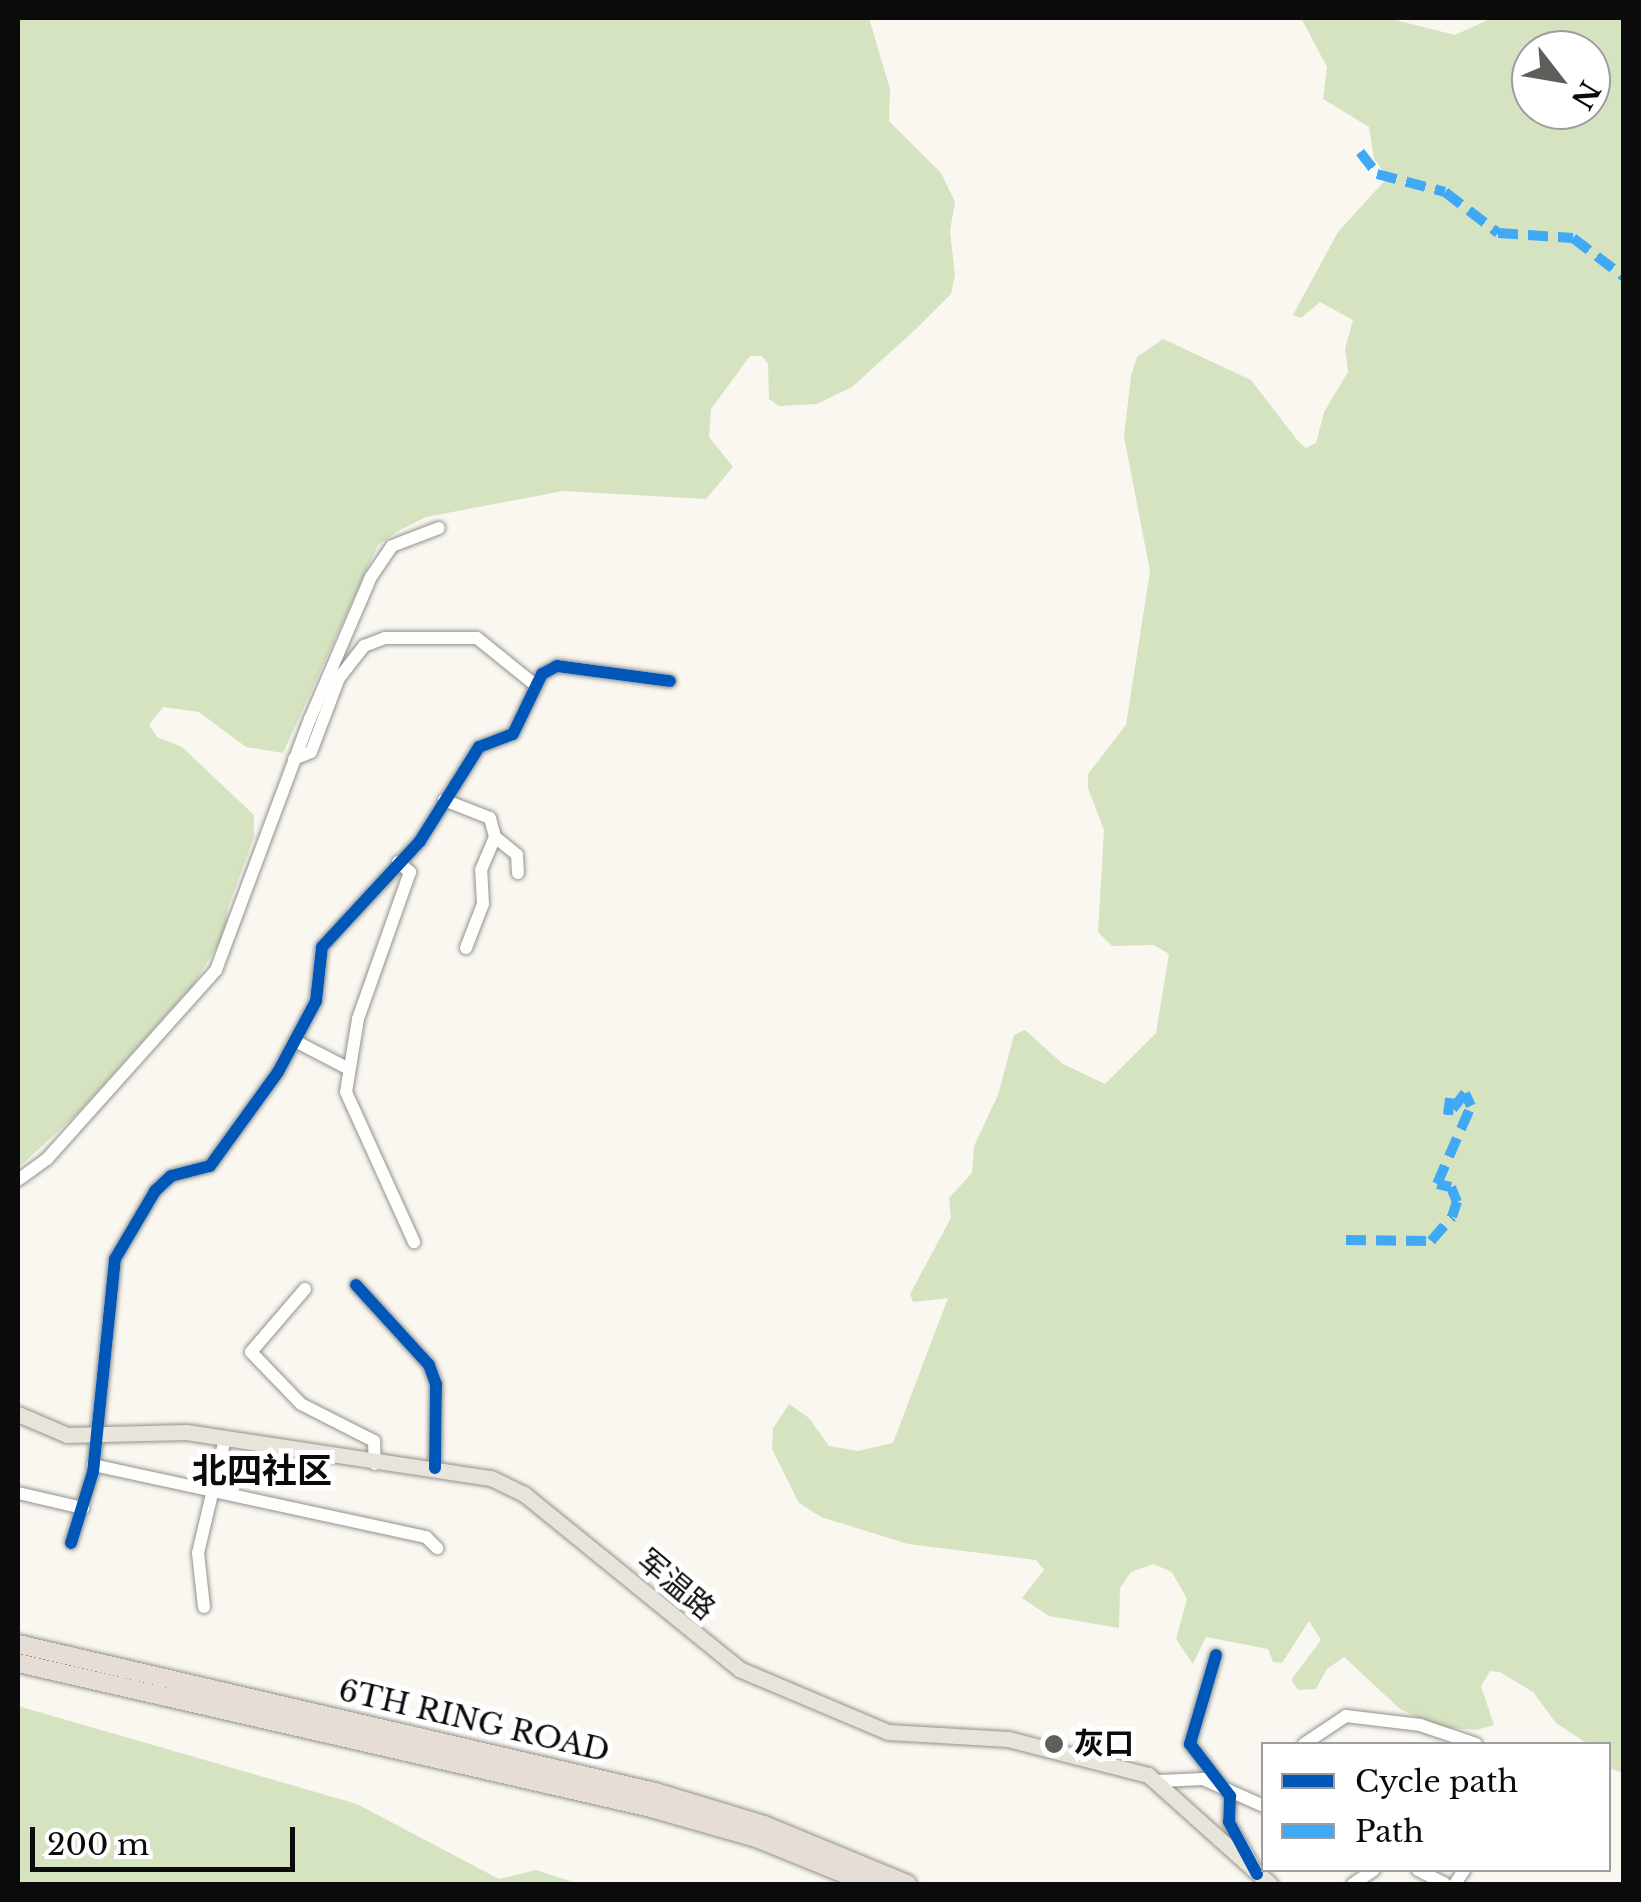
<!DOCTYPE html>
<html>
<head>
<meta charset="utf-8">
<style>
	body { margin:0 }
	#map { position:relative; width:1641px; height:1902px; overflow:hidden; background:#f9f7f0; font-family:"Libre Baskerville","Noto Sans SC",serif }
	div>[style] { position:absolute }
	.forest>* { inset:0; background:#d5e3c1 }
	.roads { filter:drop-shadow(0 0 2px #92918e) drop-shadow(0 0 2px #92918e) }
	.minor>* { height:12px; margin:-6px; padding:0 6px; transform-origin:6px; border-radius:6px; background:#fefefd }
	.major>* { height:15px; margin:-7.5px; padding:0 7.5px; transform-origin:7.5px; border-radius:7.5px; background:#e9e4da }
	.highway>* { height:18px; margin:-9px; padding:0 9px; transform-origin:9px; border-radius:9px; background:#e6ddd6 }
	.quiet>* { height:10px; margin-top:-5px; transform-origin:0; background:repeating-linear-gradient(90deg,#3fa9f5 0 20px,transparent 0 30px) }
	.cycleway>* { height:12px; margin:-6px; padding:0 6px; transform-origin:6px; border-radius:6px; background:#0057b8 }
	.dots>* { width:28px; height:28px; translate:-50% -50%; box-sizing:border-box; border:5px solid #fff; border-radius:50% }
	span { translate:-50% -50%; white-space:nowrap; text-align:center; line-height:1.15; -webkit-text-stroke:10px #fff; paint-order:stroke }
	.street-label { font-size:30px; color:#0b0b0b }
	.poi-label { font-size:30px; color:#0b0b0b; font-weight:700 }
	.left { translate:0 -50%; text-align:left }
	.quarter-label { font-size:35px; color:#0b0b0b; font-weight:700 }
	.frame { position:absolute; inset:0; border:20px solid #0b0b0b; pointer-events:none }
	.legend { position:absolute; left:1261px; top:1742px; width:350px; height:130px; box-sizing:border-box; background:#fff; border:2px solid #9d9d9d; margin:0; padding:12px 18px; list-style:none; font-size:30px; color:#0b0b0b }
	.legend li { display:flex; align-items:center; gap:20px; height:50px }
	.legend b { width:50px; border:2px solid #9d9d9d }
	.north { position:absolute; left:1511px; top:30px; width:100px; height:100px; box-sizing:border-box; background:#fff; border:2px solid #9d9d9d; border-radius:50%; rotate:121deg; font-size:28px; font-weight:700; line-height:40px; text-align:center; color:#0b0b0b }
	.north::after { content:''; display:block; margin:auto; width:35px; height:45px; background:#5e5e5b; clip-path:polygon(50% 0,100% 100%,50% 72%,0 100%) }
	.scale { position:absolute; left:30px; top:1827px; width:265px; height:45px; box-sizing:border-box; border:5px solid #0b0b0b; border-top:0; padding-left:12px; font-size:30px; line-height:35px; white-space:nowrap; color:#0b0b0b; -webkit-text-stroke:8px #fff; paint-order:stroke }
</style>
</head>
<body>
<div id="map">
	<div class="forest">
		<i style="clip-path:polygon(18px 18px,869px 18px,890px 89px,889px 121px,941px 173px,955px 202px,950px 231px,955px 275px,951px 294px,917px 328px,852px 387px,817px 404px,779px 406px,769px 399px,768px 364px,762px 356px,750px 356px,711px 409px,709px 437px,733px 467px,706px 499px,563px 491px,426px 517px,398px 531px,378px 545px,283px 753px,246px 747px,199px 712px,163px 707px,149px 725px,157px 737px,182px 747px,254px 815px,254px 837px,228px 908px,225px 933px,194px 984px,78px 1113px,18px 1168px)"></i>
		<i style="clip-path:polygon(evenodd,1301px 18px,1387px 18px,1455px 35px,1492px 18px,1623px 18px,1623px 1773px,1609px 1768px,1608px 1744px,1588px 1744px,1556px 1723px,1533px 1692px,1500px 1672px,1490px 1671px,1481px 1686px,1494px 1725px,1477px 1730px,1438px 1727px,1400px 1709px,1344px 1657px,1327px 1669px,1316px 1689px,1298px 1690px,1291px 1680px,1321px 1640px,1309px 1621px,1282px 1663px,1273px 1662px,1268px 1649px,1206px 1637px,1193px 1664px,1176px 1639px,1187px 1599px,1172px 1572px,1153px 1564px,1131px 1572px,1120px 1588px,1119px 1628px,1049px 1616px,1022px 1598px,1044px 1570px,1036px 1560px,908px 1544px,821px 1517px,799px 1503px,772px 1449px,773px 1428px,789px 1404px,809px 1418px,829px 1446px,858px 1451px,893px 1443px,948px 1298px,913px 1302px,910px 1294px,951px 1218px,949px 1198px,972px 1173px,974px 1146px,998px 1095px,1014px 1035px,1025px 1030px,1063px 1064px,1105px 1084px,1156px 1033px,1169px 954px,1154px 945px,1112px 946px,1098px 932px,1104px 830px,1088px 788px,1088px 774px,1126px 725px,1150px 571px,1124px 437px,1131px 376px,1137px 357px,1163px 339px,1251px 380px,1298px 441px,1306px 448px,1316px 443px,1324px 412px,1348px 372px,1345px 349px,1353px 320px,1320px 302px,1301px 318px,1293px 315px,1338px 232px,1388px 177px,1374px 159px,1369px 127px,1323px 99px,1327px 67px,1301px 18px,1531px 50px,1591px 50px,1591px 110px,1531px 110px,1531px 50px)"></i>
		<i style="clip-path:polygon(18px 1706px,357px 1804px,499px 1879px,536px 1870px,579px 1884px,18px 1884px)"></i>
	</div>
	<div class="roads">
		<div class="minor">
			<i style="left:294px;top:759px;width:18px;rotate:-22deg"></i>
			<i style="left:311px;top:752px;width:79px;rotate:-69.3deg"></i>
			<i style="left:339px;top:678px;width:41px;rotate:-52deg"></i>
			<i style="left:364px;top:646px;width:22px;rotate:-21deg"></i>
			<i style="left:385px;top:638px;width:92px"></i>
			<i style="left:477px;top:638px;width:73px;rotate:38.9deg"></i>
			<i style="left:444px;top:800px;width:49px;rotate:21.4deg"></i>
			<i style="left:490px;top:818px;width:20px;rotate:75deg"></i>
			<i style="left:495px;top:837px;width:28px;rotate:39deg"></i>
			<i style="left:517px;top:855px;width:18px;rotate:87deg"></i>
			<i style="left:398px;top:862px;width:16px;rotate:40deg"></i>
			<i style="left:410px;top:872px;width:156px;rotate:109.5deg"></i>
			<i style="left:358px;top:1019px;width:74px;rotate:99.3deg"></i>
			<i style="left:346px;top:1092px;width:165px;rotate:65.6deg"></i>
			<i style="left:466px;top:948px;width:47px;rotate:-68.9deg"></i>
			<i style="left:483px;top:904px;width:34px;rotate:-93deg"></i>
			<i style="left:481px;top:870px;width:36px;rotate:-67deg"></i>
			<i style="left:295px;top:1041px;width:59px;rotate:27.4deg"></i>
			<i style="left:18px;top:1180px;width:36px;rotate:-36deg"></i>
			<i style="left:47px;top:1159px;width:254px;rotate:-48.2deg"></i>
			<i style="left:216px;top:970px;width:268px;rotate:-69.5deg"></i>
			<i style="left:310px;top:719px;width:155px;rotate:-66.8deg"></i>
			<i style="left:371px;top:577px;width:37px;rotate:-56deg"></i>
			<i style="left:392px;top:546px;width:50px;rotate:-21deg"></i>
			<i style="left:356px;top:1285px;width:108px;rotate:47.6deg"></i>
			<i style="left:429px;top:1365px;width:20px;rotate:70deg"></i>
			<i style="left:436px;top:1384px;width:84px;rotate:90.7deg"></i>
			<i style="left:305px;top:1289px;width:83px;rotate:130.6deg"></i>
			<i style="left:251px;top:1352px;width:72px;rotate:46.1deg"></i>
			<i style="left:301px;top:1404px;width:82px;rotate:26.9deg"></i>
			<i style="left:374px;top:1441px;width:23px;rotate:88deg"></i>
			<i style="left:93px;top:1465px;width:341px;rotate:12.2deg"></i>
			<i style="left:426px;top:1537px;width:16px;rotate:45deg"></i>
			<i style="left:18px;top:1493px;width:67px;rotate:13deg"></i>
			<i style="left:71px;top:1543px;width:74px;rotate:-72.8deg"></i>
			<i style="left:93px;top:1472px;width:214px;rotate:-84.1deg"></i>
			<i style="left:115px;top:1259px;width:79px;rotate:-59.5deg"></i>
			<i style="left:155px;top:1191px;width:22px;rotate:-43deg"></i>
			<i style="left:171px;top:1176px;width:40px;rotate:-14.4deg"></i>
			<i style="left:210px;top:1166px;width:116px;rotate:-54.1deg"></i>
			<i style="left:278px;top:1072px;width:81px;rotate:-61.8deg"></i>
			<i style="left:316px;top:1001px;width:54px;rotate:-83.7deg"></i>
			<i style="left:322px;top:947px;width:144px;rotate:-47.2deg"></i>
			<i style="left:420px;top:841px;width:111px;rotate:-57.9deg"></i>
			<i style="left:479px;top:747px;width:36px;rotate:-21deg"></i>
			<i style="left:513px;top:734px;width:67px;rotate:-64.2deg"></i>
			<i style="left:542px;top:674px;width:17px;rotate:-28deg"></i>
			<i style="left:557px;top:666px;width:114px;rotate:7.6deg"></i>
			<i style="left:204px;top:1607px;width:54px;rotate:-96.3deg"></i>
			<i style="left:198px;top:1553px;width:117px;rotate:-76.7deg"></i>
			<i style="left:1216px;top:1655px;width:93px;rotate:106.3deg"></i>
			<i style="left:1190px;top:1744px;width:66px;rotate:52.4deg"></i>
			<i style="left:1230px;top:1796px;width:26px;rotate:92deg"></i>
			<i style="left:1229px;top:1822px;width:51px;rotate:60.9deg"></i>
			<i style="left:1304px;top:1744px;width:50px;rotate:-33.7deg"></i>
			<i style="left:1346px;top:1716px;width:75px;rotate:6.9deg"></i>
			<i style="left:1420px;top:1725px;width:59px;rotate:18.7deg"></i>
			<i style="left:1159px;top:1781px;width:44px;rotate:-2.6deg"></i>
			<i style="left:1203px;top:1779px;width:67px;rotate:23.9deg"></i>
			<i style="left:1418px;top:1870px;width:30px;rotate:27deg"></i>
			<i style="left:1353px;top:1884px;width:25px;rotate:-34deg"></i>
			<i style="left:1455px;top:1884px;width:17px;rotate:-57deg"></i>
		</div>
		<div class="major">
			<i style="left:18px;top:1414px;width:53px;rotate:23.2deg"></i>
			<i style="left:67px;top:1435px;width:119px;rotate:-1.4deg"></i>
			<i style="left:186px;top:1432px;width:308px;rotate:8.6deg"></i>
			<i style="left:491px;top:1478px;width:37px;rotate:26deg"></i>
			<i style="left:524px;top:1494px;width:277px;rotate:39.1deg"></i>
			<i style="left:739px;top:1669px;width:162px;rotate:22.9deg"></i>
			<i style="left:888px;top:1732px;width:120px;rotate:3.3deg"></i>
			<i style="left:1008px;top:1739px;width:145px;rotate:14.4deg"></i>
			<i style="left:1148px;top:1775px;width:164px;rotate:41.8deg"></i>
		</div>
		<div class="highway">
			<i style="left:18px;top:1644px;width:654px;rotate:13.08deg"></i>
			<i style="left:655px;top:1792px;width:114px;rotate:16.8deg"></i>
			<i style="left:764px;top:1825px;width:155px;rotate:22.4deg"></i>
			<i style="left:18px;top:1663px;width:649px;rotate:12.9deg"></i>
			<i style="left:651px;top:1808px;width:109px;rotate:15.9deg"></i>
			<i style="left:756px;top:1838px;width:123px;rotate:22deg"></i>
		</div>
	</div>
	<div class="quiet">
		<i style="left:1360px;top:152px;width:28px;rotate:52deg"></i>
		<i style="left:1377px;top:174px;width:70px;rotate:14.8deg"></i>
		<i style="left:1445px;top:192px;width:67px;rotate:37.7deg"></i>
		<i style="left:1498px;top:233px;width:75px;rotate:3.8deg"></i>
		<i style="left:1573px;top:238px;width:64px;rotate:37.4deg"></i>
		<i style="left:1346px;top:1240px;width:85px;rotate:0.7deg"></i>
		<i style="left:1431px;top:1241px;width:32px;rotate:-49deg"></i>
		<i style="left:1452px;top:1217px;width:16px;rotate:-72deg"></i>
		<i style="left:1457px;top:1202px;width:16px;rotate:-112deg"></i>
		<i style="left:1451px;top:1187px;width:14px;rotate:-168deg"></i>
		<i style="left:1437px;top:1184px;width:85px;rotate:-66.4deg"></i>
		<i style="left:1471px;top:1106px;width:14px;rotate:-115deg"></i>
		<i style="left:1465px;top:1093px;width:28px;rotate:128deg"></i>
		<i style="left:1448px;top:1115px;width:17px;rotate:-83deg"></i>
	</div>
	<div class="cycleway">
		<i style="left:356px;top:1285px;width:108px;rotate:47.6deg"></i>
		<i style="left:429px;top:1365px;width:20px;rotate:70deg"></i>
		<i style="left:436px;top:1384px;width:84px;rotate:90.7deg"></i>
		<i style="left:71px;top:1543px;width:74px;rotate:-72.8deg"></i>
		<i style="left:93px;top:1472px;width:214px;rotate:-84.1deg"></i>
		<i style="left:115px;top:1259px;width:79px;rotate:-59.5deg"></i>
		<i style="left:155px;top:1191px;width:22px;rotate:-43deg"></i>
		<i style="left:171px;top:1176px;width:40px;rotate:-14.4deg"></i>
		<i style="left:210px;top:1166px;width:116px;rotate:-54.1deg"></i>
		<i style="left:278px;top:1072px;width:81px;rotate:-61.8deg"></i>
		<i style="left:316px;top:1001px;width:54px;rotate:-83.7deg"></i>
		<i style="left:322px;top:947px;width:144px;rotate:-47.2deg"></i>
		<i style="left:420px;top:841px;width:111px;rotate:-57.9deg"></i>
		<i style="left:479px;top:747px;width:36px;rotate:-21deg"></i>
		<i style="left:513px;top:734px;width:67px;rotate:-64.2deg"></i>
		<i style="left:542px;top:674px;width:17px;rotate:-28deg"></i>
		<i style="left:557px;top:666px;width:114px;rotate:7.6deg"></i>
		<i style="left:1216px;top:1655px;width:93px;rotate:106.3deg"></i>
		<i style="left:1190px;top:1744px;width:66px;rotate:52.4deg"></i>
		<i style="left:1230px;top:1796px;width:26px;rotate:92deg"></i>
		<i style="left:1229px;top:1822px;width:59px;rotate:61.7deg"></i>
	</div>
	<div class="dots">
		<i style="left:1054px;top:1744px;background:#5e5e5b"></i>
	</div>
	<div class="street-label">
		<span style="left:676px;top:1585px;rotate:40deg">军温路</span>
		<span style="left:474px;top:1721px;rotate:13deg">6TH RING ROAD</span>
	</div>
	<div class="poi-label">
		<span class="left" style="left:1074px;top:1744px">灰口</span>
	</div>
	<div class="quarter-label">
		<span style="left:262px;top:1471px">北四社区</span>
	</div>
	<div class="frame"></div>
	<ul class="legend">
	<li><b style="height:12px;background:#0057b8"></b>Cycle path</li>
	<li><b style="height:12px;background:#3fa9f5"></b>Path</li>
	</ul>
	<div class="north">N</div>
	<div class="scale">200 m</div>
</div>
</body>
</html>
